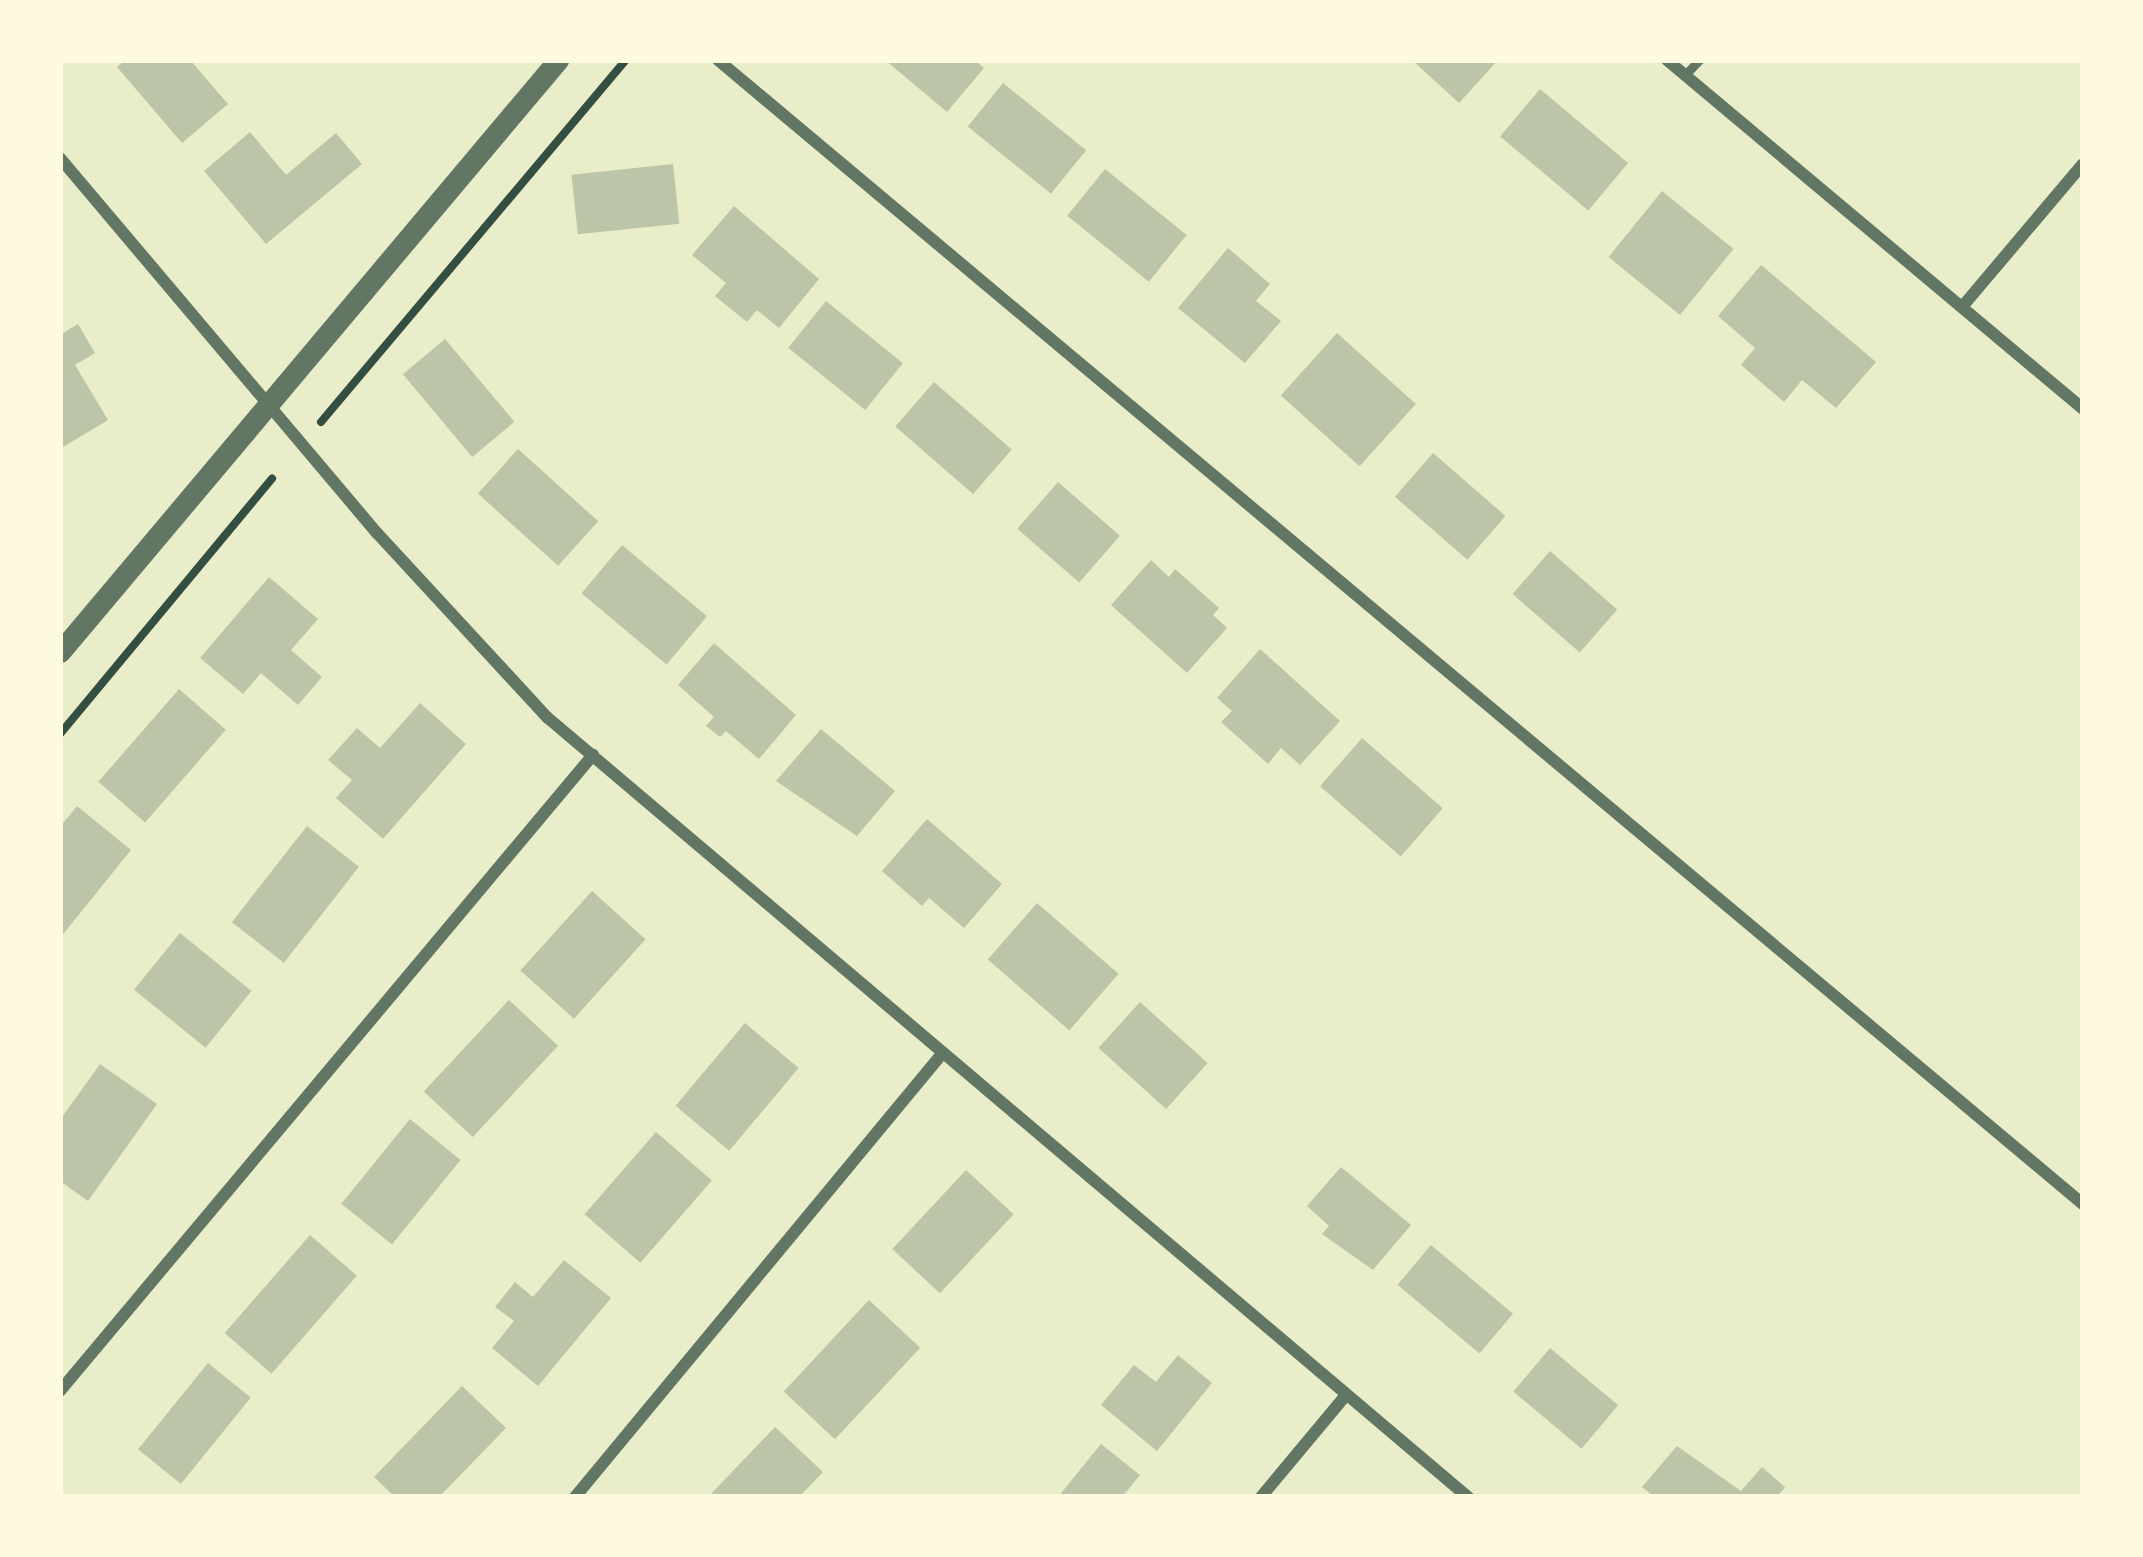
<!DOCTYPE html>
<html>
<head>
<meta charset="utf-8">
<style>
	body { margin:0 }
	#map { position:relative; width:2143px; height:1557px; overflow:hidden; background:#e9edc9; font-family:Ubuntu,sans-serif }
	div>[style] { position:absolute }
	.building>* { inset:0; background:#bcc5a7; transform-origin:0 0 }
	.path>* { height:8px; margin:-4px; padding:0 4px; transform-origin:4px; border-radius:4px; background:#344e41 }
	.service>* { height:9px; margin:-4.5px; padding:0 4.5px; transform-origin:4.5px; border-radius:4.5px; background:#617663 }
	.minor>* { height:12px; margin:-6px; padding:0 6px; transform-origin:6px; border-radius:6px; background:#617663 }
	.tertiary>* { height:21px; margin:-10.5px; padding:0 10.5px; transform-origin:10.5px; border-radius:10.5px; background:#617663 }
	span { translate:-50% -50%; white-space:nowrap; text-align:center; line-height:1.15; -webkit-text-stroke:10px #fefae0; paint-order:stroke }
	.frame { position:absolute; inset:0; border:63px solid #fefae0; pointer-events:none }
</style>
</head>
<body>
<div id="map">
	<div class="building">
		<i style="clip-path:polygon(125px 60px,190px 60px,228px 104px,182px 143px,117px 67px)"></i>
		<i style="clip-path:polygon(885px 60px,975px 60px,984px 68px,947px 112px)"></i>
		<i style="clip-path:polygon(1412px 60px,1498px 60px,1459px 103px)"></i>
		<i style="left:1003px;top:83px;width:107px;height:56px;rotate:39deg"></i>
		<i style="left:1540px;top:89px;width:115px;height:62px;rotate:40deg"></i>
		<i style="clip-path:polygon(250px 132px,286px 175px,336px 133px,362px 164px,266px 244px,204px 171px)"></i>
		<i style="left:673px;top:164px;width:60px;height:102px;rotate:84deg"></i>
		<i style="left:1105px;top:169px;width:105px;height:60px;rotate:39deg"></i>
		<i style="left:1662px;top:191px;width:92px;height:85px;rotate:39deg"></i>
		<i style="clip-path:polygon(734px 206px,819px 279px,779px 328px,757px 310px,747px 322px,715px 296px,726px 283px,692px 255px)"></i>
		<i style="clip-path:polygon(1228px 248px,1270px 284px,1256px 301px,1281px 321px,1245px 363px,1178px 308px)"></i>
		<i style="clip-path:polygon(1761px 265px,1876px 362px,1836px 408px,1802px 380px,1784px 402px,1741px 365px,1755px 348px,1718px 316px)"></i>
		<i style="left:826px;top:301px;width:99px;height:60px;rotate:39deg"></i>
		<i style="clip-path:polygon(78px 324px,95px 353px,75px 365px,108px 420px,60px 449px,60px 335px)"></i>
		<i style="left:1337px;top:333px;width:106px;height:84px;rotate:42deg"></i>
		<i style="left:445px;top:339px;width:108px;height:55px;rotate:50deg"></i>
		<i style="left:934px;top:382px;width:103px;height:59px;rotate:41deg"></i>
		<i style="left:518px;top:449px;width:108px;height:60px;rotate:42deg"></i>
		<i style="left:1433px;top:453px;width:96px;height:58px;rotate:41deg"></i>
		<i style="left:1058px;top:482px;width:82px;height:62px;rotate:41deg"></i>
		<i style="left:622px;top:545px;width:111px;height:63px;rotate:40deg"></i>
		<i style="left:1550px;top:551px;width:89px;height:57px;rotate:41deg"></i>
		<i style="clip-path:polygon(1151px 560px,1169px 577px,1175px 569px,1219px 608px,1213px 615px,1227px 628px,1187px 673px,1111px 605px)"></i>
		<i style="clip-path:polygon(269px 577px,318px 619px,291px 650px,322px 677px,298px 705px,261px 673px,243px 694px,200px 658px)"></i>
		<i style="clip-path:polygon(714px 643px,796px 715px,759px 759px,726px 731px,720px 737px,706px 726px,714px 717px,678px 685px)"></i>
		<i style="clip-path:polygon(1260px 649px,1340px 721px,1300px 765px,1281px 748px,1268px 764px,1221px 722px,1232px 711px,1217px 698px)"></i>
		<i style="left:179px;top:689px;width:62px;height:123px;rotate:41deg"></i>
		<i style="clip-path:polygon(420px 703px,466px 744px,383px 839px,336px 798px,352px 780px,328px 760px,357px 728px,380px 748px)"></i>
		<i style="clip-path:polygon(821px 729px,895px 791px,857px 836px,776px 781px)"></i>
		<i style="left:1362px;top:738px;width:107px;height:64px;rotate:41deg"></i>
		<i style="clip-path:polygon(77px 806px,131px 850px,60px 938px,60px 827px)"></i>
		<i style="clip-path:polygon(927px 819px,1002px 884px,964px 928px,929px 898px,922px 906px,882px 871px)"></i>
		<i style="left:307px;top:826px;width:66px;height:122px;rotate:38deg"></i>
		<i style="left:592px;top:891px;width:72px;height:107px;rotate:42deg"></i>
		<i style="left:1037px;top:903px;width:108px;height:75px;rotate:41deg"></i>
		<i style="left:180px;top:933px;width:92px;height:73px;rotate:39deg"></i>
		<i style="left:509px;top:1000px;width:67px;height:125px;rotate:43deg"></i>
		<i style="left:1140px;top:1002px;width:91px;height:62px;rotate:42deg"></i>
		<i style="left:745px;top:1023px;width:70px;height:108px;rotate:40deg"></i>
		<i style="clip-path:polygon(100px 1064px,157px 1104px,88px 1201px,60px 1181px,60px 1120px)"></i>
		<i style="left:410px;top:1119px;width:65px;height:109px;rotate:39deg"></i>
		<i style="left:656px;top:1132px;width:74px;height:109px;rotate:41deg"></i>
		<i style="clip-path:polygon(1341px 1167px,1411px 1225px,1373px 1270px,1322px 1234px,1329px 1226px,1307px 1206px)"></i>
		<i style="left:966px;top:1170px;width:65px;height:108px;rotate:43deg"></i>
		<i style="left:310px;top:1235px;width:62px;height:130px;rotate:41deg"></i>
		<i style="left:1431px;top:1245px;width:107px;height:52px;rotate:40deg"></i>
		<i style="clip-path:polygon(564px 1260px,611px 1298px,538px 1386px,492px 1348px,514px 1321px,495px 1307px,515px 1282px,533px 1297px)"></i>
		<i style="left:869px;top:1300px;width:70px;height:125px;rotate:43deg"></i>
		<i style="left:1550px;top:1348px;width:89px;height:57px;rotate:40deg"></i>
		<i style="clip-path:polygon(1178px 1355px,1212px 1383px,1157px 1451px,1101px 1405px,1134px 1365px,1156px 1382px)"></i>
		<i style="left:208px;top:1363px;width:55px;height:111px;rotate:39deg"></i>
		<i style="clip-path:polygon(462px 1386px,506px 1428px,439px 1497px,395px 1497px,374px 1477px)"></i>
		<i style="clip-path:polygon(775px 1427px,823px 1472px,799px 1497px,708px 1497px)"></i>
		<i style="clip-path:polygon(1101px 1444px,1140px 1475px,1122px 1497px,1058px 1497px)"></i>
		<i style="clip-path:polygon(1677px 1446px,1741px 1491px,1762px 1467px,1785px 1487px,1777px 1497px,1655px 1497px,1642px 1487px)"></i>
	</div>
	<div class="path">
		<i style="left:321px;top:422px;width:473px;rotate:-49.9deg"></i>
		<i style="left:60px;top:734px;width:332px;rotate:-50.3deg"></i>
	</div>
	<div class="service">
		<i style="left:1685px;top:75px;width:21px;rotate:-47deg"></i>
	</div>
	<div class="minor">
		<i style="left:718px;top:60px;width:1781px;rotate:39.97deg"></i>
		<i style="left:1667px;top:60px;width:543px;rotate:39.99deg"></i>
		<i style="left:60px;top:158px;width:491px;rotate:49.8deg"></i>
		<i style="left:377px;top:533px;width:252px;rotate:47.3deg"></i>
		<i style="left:548px;top:718px;width:1206px;rotate:40.26deg"></i>
		<i style="left:1962px;top:307px;width:187px;rotate:-49.8deg"></i>
		<i style="left:60px;top:1391px;width:830px;rotate:-50.04deg"></i>
		<i style="left:575px;top:1497px;width:574px;rotate:-50.37deg"></i>
		<i style="left:1261px;top:1497px;width:133px;rotate:-50.2deg"></i>
	</div>
	<div class="tertiary">
		<i style="left:60px;top:652px;width:774px;rotate:-49.93deg"></i>
	</div>
	<div class="frame"></div>
</div>
</body>
</html>
